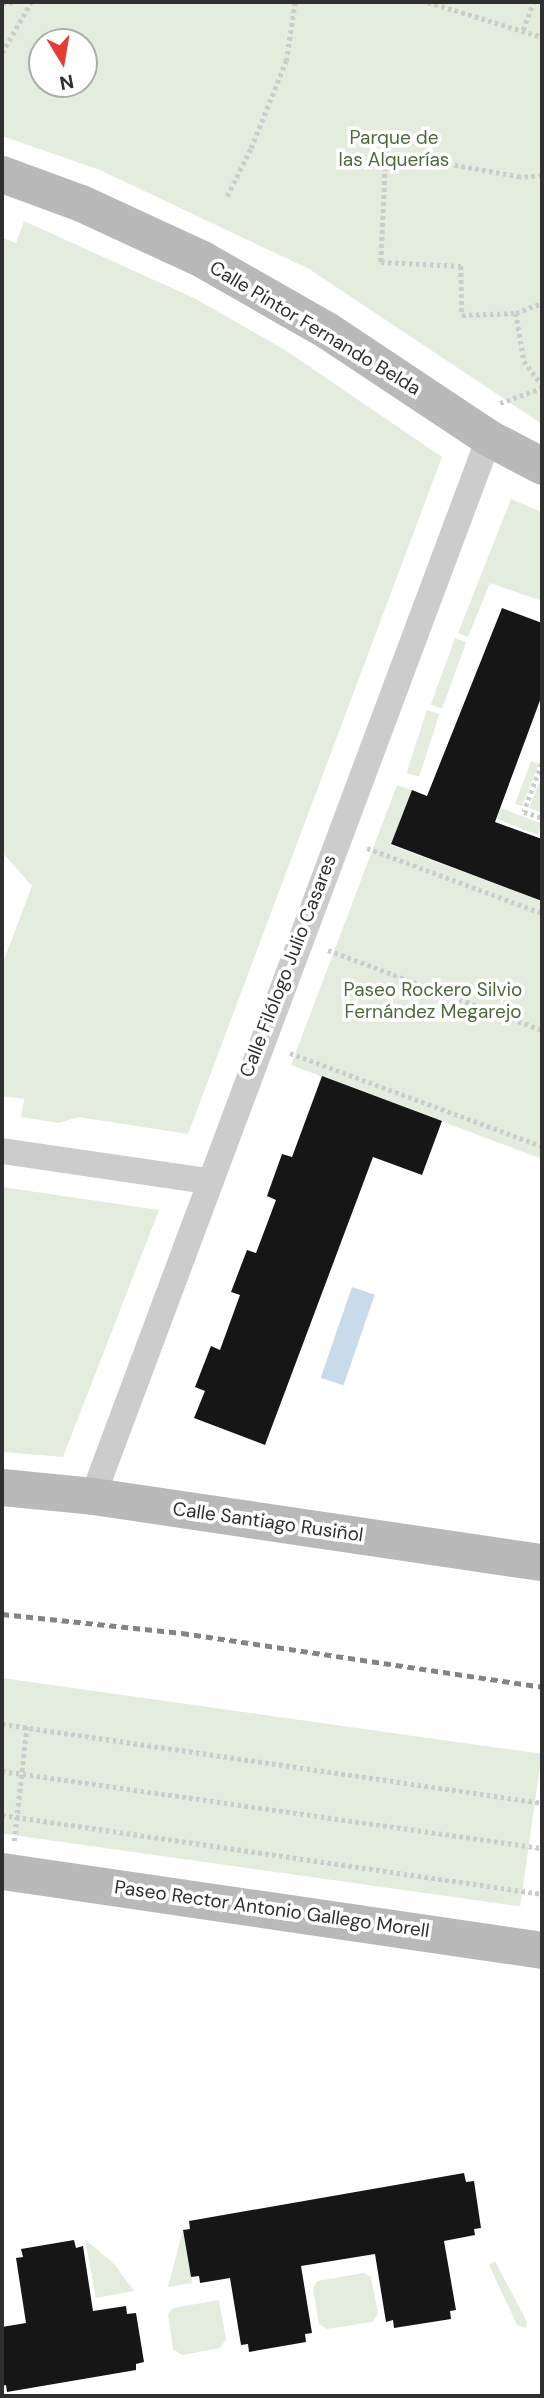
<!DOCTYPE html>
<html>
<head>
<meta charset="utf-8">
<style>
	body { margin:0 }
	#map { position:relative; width:544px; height:2398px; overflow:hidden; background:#fff; font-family:"DM Sans",sans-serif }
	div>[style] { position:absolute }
	.green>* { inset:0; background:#e3ecdd; transform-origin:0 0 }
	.water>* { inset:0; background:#c9daeb; transform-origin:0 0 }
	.building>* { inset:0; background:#161616 }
	.path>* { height:4.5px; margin-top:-2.25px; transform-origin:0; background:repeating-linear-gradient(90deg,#ccc 0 3.5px,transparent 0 7px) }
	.street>* { height:26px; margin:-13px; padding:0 13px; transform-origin:13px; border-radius:13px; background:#ccc }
	.secondary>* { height:37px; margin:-18.5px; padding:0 18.5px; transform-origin:18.5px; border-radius:18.5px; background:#b9b9b9 }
	.rail>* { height:5px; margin-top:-2.5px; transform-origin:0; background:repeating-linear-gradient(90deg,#848484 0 7px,transparent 0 12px) }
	span { translate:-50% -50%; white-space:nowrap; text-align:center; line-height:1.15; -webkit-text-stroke:7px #fff; paint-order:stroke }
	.park-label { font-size:19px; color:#4c6a3c }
	.street-label { font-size:19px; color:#2f2f2f }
	.frame { position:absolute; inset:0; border:4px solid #2f2f2f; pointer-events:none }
	.north { position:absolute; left:28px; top:28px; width:70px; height:70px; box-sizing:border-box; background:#fff; border:2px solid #acacac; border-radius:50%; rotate:169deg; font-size:19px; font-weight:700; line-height:28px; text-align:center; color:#2f2f2f }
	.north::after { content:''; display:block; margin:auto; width:24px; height:32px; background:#e33d34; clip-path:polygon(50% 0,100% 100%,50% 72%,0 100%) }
</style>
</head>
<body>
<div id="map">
	<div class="green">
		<i style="clip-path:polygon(evenodd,2px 2px,542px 2px,542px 424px,309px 269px,100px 170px,2px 136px,2px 2px,42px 42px,84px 42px,84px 84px,42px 84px,42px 42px)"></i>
		<i style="clip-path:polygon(24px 221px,196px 299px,285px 350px,442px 457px,188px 1134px,78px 1117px,59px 1123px,21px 1117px,24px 1099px,2px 1096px,2px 965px,32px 886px,2px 852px,2px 238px,16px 243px)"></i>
		<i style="clip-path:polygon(511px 499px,542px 512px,542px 601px,490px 583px,468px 637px,458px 633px)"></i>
		<i style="left:455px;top:638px;width:12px;height:71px;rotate:20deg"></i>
		<i style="left:427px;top:710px;width:13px;height:66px;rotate:18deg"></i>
		<i style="clip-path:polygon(531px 761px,539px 764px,522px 806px,515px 804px)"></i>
		<i style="clip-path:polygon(542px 775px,542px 813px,529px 808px)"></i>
		<i style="clip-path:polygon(397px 785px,412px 790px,391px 845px,542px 901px,542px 1159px,291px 1065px)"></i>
		<i style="left:501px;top:808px;width:44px;height:12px;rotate:21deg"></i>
		<i style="clip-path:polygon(2px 1187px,159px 1210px,63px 1457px,2px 1452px)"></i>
		<i style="left:2px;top:1678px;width:545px;height:154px;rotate:8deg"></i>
		<i style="clip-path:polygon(183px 2230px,192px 2283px,168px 2287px)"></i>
		<i style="clip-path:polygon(85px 2239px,115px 2265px,134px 2291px,96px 2298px)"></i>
		<i style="clip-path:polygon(495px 2261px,527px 2322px,526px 2328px,517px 2325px,489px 2265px)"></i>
		<i style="clip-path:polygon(364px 2273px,371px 2277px,378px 2314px,372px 2322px,327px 2329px,319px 2324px,313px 2288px,317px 2281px)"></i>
		<i style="clip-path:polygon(219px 2300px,226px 2339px,220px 2348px,182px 2355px,173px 2349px,168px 2314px,173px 2308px)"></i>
	</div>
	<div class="water">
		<i style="left:352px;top:1287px;width:24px;height:96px;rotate:19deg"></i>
	</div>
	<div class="building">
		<i style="clip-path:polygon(502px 608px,542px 623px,542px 695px,495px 822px,542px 839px,542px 901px,391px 844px,412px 790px,427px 796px)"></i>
		<i style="clip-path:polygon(322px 1076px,442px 1121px,422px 1175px,373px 1157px,265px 1445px,194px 1418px,205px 1391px,195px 1387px,211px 1346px,220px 1350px,240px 1295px,231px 1292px,247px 1250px,256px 1253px,276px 1200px,267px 1196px,282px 1154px,292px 1157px)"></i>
		<i style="clip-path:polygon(464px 2173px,466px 2182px,474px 2181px,481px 2228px,474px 2229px,475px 2235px,444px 2241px,456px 2310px,450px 2311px,451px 2319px,394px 2328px,393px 2320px,386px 2322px,375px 2254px,301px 2266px,312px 2333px,305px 2334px,306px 2342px,249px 2352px,248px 2344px,241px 2345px,230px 2278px,200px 2283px,199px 2276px,191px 2277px,183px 2230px,190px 2229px,189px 2221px)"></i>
		<i style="clip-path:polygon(74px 2240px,76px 2248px,83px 2246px,93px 2311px,126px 2306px,127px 2314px,136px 2313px,144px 2362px,136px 2364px,136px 2370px,7px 2392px,6px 2385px,2px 2386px,2px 2327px,26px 2323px,16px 2258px,23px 2257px,21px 2249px)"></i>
	</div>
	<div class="path">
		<i style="left:428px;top:2px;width:119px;rotate:17.1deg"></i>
		<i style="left:2px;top:3px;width:13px;rotate:-4deg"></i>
		<i style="left:523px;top:30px;width:30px;rotate:-70deg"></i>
		<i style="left:2px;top:53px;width:59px;rotate:-60.4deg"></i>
		<i style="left:542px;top:176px;width:22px;rotate:177deg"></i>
		<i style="left:520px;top:177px;width:136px;rotate:-169.8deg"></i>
		<i style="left:386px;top:153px;width:109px;rotate:92.6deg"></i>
		<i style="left:381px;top:262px;width:80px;rotate:2.9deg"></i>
		<i style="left:461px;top:266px;width:49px;rotate:88.8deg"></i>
		<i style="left:462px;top:315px;width:54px;rotate:-2.1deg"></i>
		<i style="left:516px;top:313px;width:28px;rotate:-21deg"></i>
		<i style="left:227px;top:196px;width:54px;rotate:-63.4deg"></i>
		<i style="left:251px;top:148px;width:94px;rotate:-68.1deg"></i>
		<i style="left:286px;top:61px;width:60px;rotate:-81.3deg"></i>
		<i style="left:516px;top:313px;width:49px;rotate:80.5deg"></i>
		<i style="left:524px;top:361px;width:30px;rotate:53deg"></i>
		<i style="left:500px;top:403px;width:45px;rotate:-19.7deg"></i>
		<i style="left:542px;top:764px;width:51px;rotate:110.6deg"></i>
		<i style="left:524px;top:812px;width:19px;rotate:18deg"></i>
		<i style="left:367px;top:848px;width:187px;rotate:20.4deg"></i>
		<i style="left:328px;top:950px;width:228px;rotate:20.5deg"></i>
		<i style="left:290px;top:1053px;width:269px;rotate:20.3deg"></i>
		<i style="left:2px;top:1724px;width:546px;rotate:8.32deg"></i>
		<i style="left:2px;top:1771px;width:545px;rotate:8.12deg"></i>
		<i style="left:2px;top:1815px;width:546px;rotate:8.32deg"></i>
		<i style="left:14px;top:1841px;width:116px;rotate:-83.6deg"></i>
	</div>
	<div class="street">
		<i style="left:2px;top:1151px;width:208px;rotate:8.3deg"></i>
		<i style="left:93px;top:1496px;width:1130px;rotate:-69.48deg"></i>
	</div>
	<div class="secondary">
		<i style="left:2px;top:174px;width:84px;rotate:20.2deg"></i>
		<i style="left:81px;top:203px;width:133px;rotate:24.8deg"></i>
		<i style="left:202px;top:259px;width:145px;rotate:29.7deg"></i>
		<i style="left:328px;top:331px;width:193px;rotate:33.6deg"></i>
		<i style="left:489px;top:438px;width:60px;rotate:27.8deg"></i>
		<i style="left:2px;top:1487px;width:91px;rotate:5.6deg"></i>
		<i style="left:93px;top:1496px;width:454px;rotate:8.4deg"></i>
		<i style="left:2px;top:1871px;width:546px;rotate:8.32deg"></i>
	</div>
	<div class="rail">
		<i style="left:2px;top:1614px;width:181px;rotate:6deg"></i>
		<i style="left:182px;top:1633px;width:364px;rotate:8.5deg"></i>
	</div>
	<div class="park-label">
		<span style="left:394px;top:149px">Parque de<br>las Alquerías</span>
		<span style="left:433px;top:1001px">Paseo Rockero Silvio<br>Fernández Megarejo</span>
	</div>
	<div class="street-label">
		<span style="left:315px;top:328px;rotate:31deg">Calle Pintor Fernando Belda</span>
		<span style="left:288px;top:966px;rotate:-69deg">Calle Filólogo Julio Casares</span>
		<span style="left:268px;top:1522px;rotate:8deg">Calle Santiago Rusiñol</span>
		<span style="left:272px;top:1909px;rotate:8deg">Paseo Rector Antonio Gallego Morell</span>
	</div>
	<div class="frame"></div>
	<div class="north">N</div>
</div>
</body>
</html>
